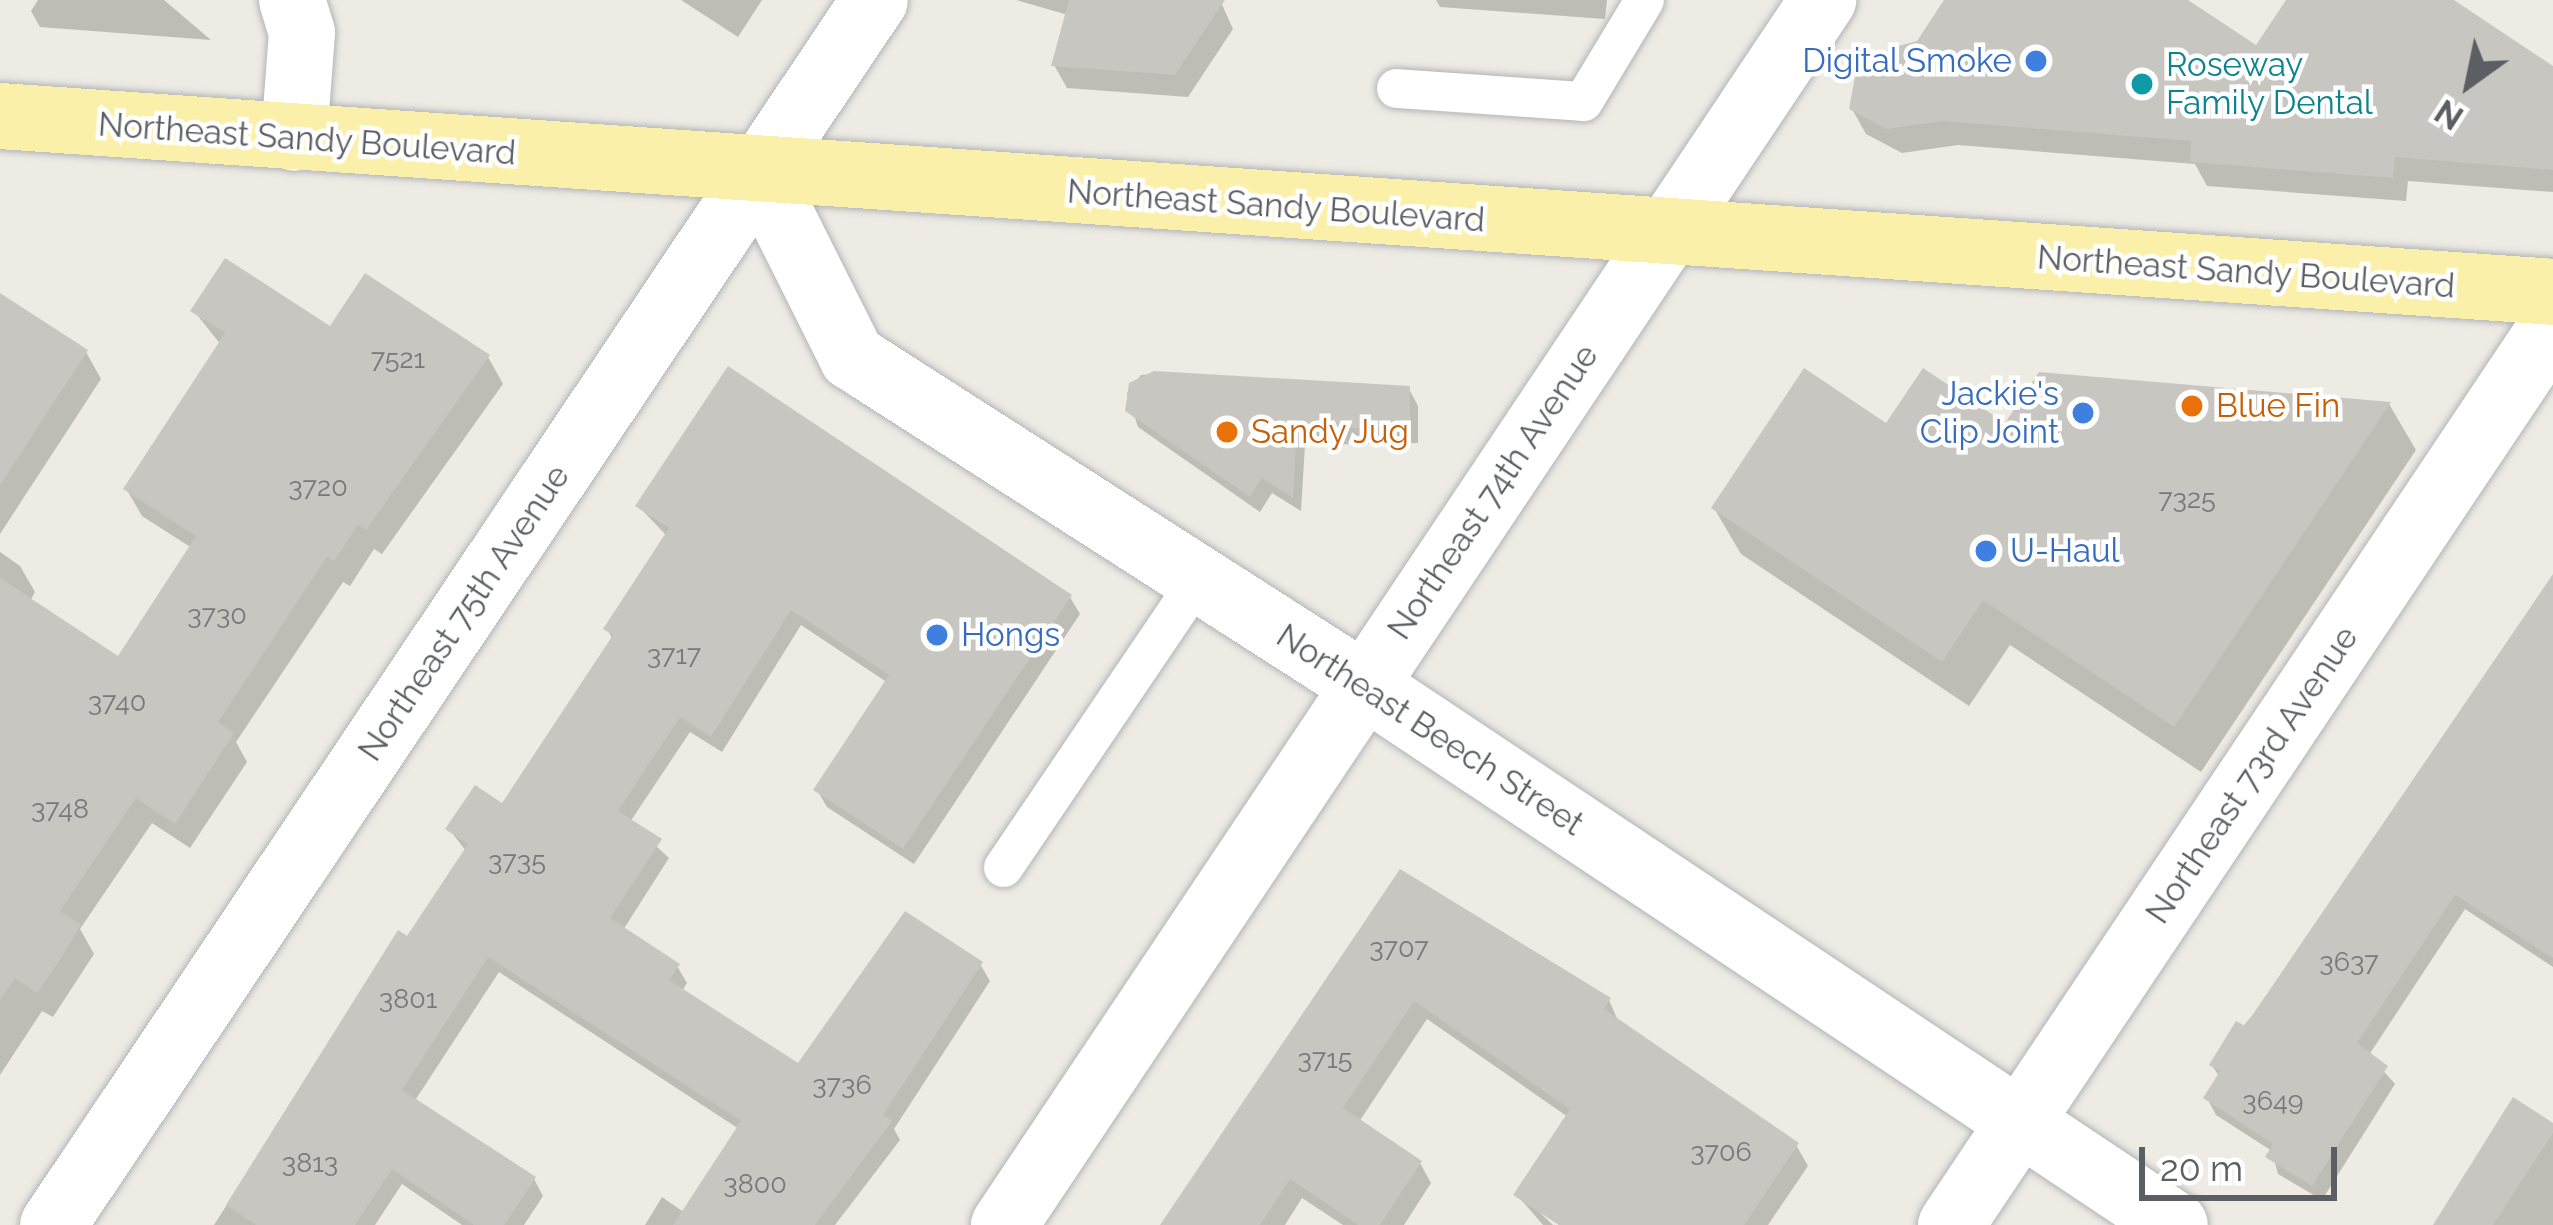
<!DOCTYPE html>
<html>
<head>
<meta charset="utf-8">
<style>
	body { margin:0 }
	#map { position:relative; width:2553px; height:1225px; overflow:hidden; background:#edebe3; font-family:Raleway,sans-serif }
	div>[style] { position:absolute }
	.shadow>* { inset:0; background:#0003 }
	.building>* { inset:0; background:#c8c6c0 }
	.roads { filter:drop-shadow(0 0 3px #b3b5b9) drop-shadow(0 0 3px #b3b5b9) }
	.service>* { height:39px; margin:-19.5px; padding:0 19.5px; transform-origin:19.5px; border-radius:19.5px; background:#fff }
	.minor>* { height:66px; margin:-33px; padding:0 33px; transform-origin:33px; border-radius:33px; background:#fff }
	.primary>* { height:66px; margin:-33px; padding:0 33px; transform-origin:33px; border-radius:33px; background:#fbf0aa }
	.dots>* { width:33px; height:33px; translate:-50% -50%; box-sizing:border-box; border:6px solid #fff; border-radius:50% }
	span { translate:-50% -50%; white-space:nowrap; text-align:center; line-height:1.15; -webkit-text-stroke:9px #fff; paint-order:stroke }
	.number-label { font-size:27px; color:#76787a }
	.number-label span { -webkit-text-stroke-width:0 }
	.shop-label { font-size:33px; color:#366cbe }
	.right { translate:-100% -50%; text-align:right }
	.left { translate:0 -50%; text-align:left }
	.culture-label { font-size:33px; color:#0d838f }
	.street-label { font-size:33px; color:#5b5e63 }
	.food-label { font-size:33px; color:#c56008 }
	.north { position:absolute; left:2409px; top:24px; width:120px; height:120px; -webkit-text-stroke:9px #fff; paint-order:stroke; rotate:213deg; font-size:33px; font-weight:700; line-height:48px; text-align:center; color:#5b5e63 }
	.north::after { content:''; display:block; margin:auto; width:42px; height:54px; background:#5b5e63; clip-path:polygon(50% 0,100% 100%,50% 72%,0 100%) }
	.scale { position:absolute; left:2139px; top:1147px; width:198px; height:54px; box-sizing:border-box; border:6px solid #5b5e63; border-top:0; padding-left:15px; font-size:36px; line-height:42px; white-space:nowrap; color:#5b5e63; -webkit-text-stroke:9px #fff; paint-order:stroke }
</style>
</head>
<body>
<div id="map">
	<div class="shadow">
		<i style="clip-path:polygon(38px 0,164px 0,211px 40px,40px 27px,31px 11px)"></i>
		<i style="clip-path:polygon(681px 0,762px 0,738px 37px)"></i>
		<i style="clip-path:polygon(1016px 0,1220px 0,1233px 29px,1188px 97px,1067px 88px,1054px 65px,1068px 15px)"></i>
		<i style="clip-path:polygon(1436px 0,1607px 0,1605px 19px,1440px 7px)"></i>
		<i style="clip-path:polygon(1948px 0,2183px 0,2257px 49px,2290px 0,2448px 0,2553px 70px,2553px 192px,2408px 181px,2406px 201px,2207px 186px,2195px 164px,1958px 145px,1902px 153px,1866px 134px,1852px 109px,1919px 44px)"></i>
		<i style="clip-path:polygon(0 297px,86px 352px,101px 379px,0 534px)"></i>
		<i style="clip-path:polygon(194px 311px,488px 357px,503px 384px,382px 554px,374px 549px,350px 586px,343px 582px,236px 742px,247px 762px,190px 848px,152px 823px,80px 929px,94px 954px,53px 1017px,42px 1011px,0 1075px,0 552px,20px 566px,35px 592px,30px 601px,119px 660px,192px 548px,142px 516px,127px 490px,221px 345px)"></i>
		<i style="clip-path:polygon(1154px 374px,1409px 389px,1418px 406px,1418px 443px,1305px 445px,1301px 511px,1272px 493px,1260px 512px,1138px 427px,1127px 393px,1141px 375px)"></i>
		<i style="clip-path:polygon(2389px 404px,2416px 450px,2201px 772px,2010px 645px,1969px 706px,1741px 554px,1714px 508px,1887px 427px)"></i>
		<i style="clip-path:polygon(639px 507px,1070px 597px,1080px 614px,914px 864px,827px 807px,817px 790px,888px 683px,801px 625px,722px 752px,690px 732px,630px 822px,669px 858px,623px 930px,677px 966px,687px 983px,682px 991px,799px 1067px,980px 964px,990px 981px,894px 1129px,900px 1140px,835px 1225px,645px 1225px,662px 1197px,685px 1213px,739px 1129px,499px 972px,414px 1102px,534px 1179px,543px 1196px,524px 1225px,462px 1225px,402px 1184px,375px 1225px,214px 1225px,399px 935px,408px 941px,466px 851px,449px 829px,503px 807px,613px 640px,607px 629px,667px 536px)"></i>
		<i style="clip-path:polygon(2553px 644px,2553px 967px,2465px 909px,2369px 1055px,2395px 1084px,2322px 1200px,2278px 1174px,2272px 1151px,2216px 1115px,2207px 1098px,2220px 1078px,2212px 1065px)"></i>
		<i style="clip-path:polygon(1400px 873px,1609px 1000px,1619px 1023px,1796px 1145px,1808px 1166px,1768px 1225px,1564px 1225px,1530px 1203px,1553px 1225px,1543px 1225px,1517px 1195px,1568px 1117px,1427px 1019px,1359px 1122px,1420px 1163px,1431px 1183px,1404px 1225px,1343px 1225px,1302px 1198px,1285px 1225px,1167px 1225px)"></i>
		<i style="clip-path:polygon(2553px 1127px,2553px 1225px,2436px 1225px)"></i>
	</div>
	<div class="building">
		<i style="clip-path:polygon(1069px 0,1225px 0,1175px 75px,1051px 66px)"></i>
		<i style="clip-path:polygon(1944px 0,2188px 0,2256px 45px,2286px 0,2454px 0,2553px 66px,2553px 170px,2395px 157px,2393px 178px,2190px 162px,2191px 141px,1943px 121px,1886px 129px,1849px 109px,1855px 77px,1891px 48px,1917px 41px)"></i>
		<i style="clip-path:polygon(225px 258px,330px 326px,365px 273px,490px 355px,366px 530px,358px 525px,334px 561px,327px 557px,218px 722px,234px 733px,175px 824px,136px 798px,60px 911px,81px 925px,61px 958px,37px 993px,15px 978px,0 1000px,0 578px,118px 656px,196px 536px,123px 489px,225px 333px,190px 311px)"></i>
		<i style="clip-path:polygon(0 293px,88px 350px,0 485px)"></i>
		<i style="clip-path:polygon(728px 366px,1072px 595px,903px 849px,813px 790px,889px 675px,791px 610px,711px 737px,680px 717px,618px 811px,662px 839px,610px 918px,680px 964px,669px 980px,798px 1063px,905px 911px,983px 962px,883px 1115px,892px 1121px,815px 1225px,673px 1225px,741px 1121px,488px 957px,402px 1090px,536px 1177px,504px 1225px,474px 1225px,392px 1169px,355px 1225px,256px 1225px,226px 1205px,398px 930px,407px 936px,468px 844px,445px 829px,475px 785px,502px 803px,613px 635px,603px 629px,669px 528px,635px 506px)"></i>
		<i style="clip-path:polygon(1804px 368px,1886px 423px,1923px 368px,2005px 423px,2039px 372px,2391px 402px,2174px 727px,1983px 600px,1942px 662px,1711px 508px)"></i>
		<i style="clip-path:polygon(1154px 371px,1410px 386px,1410px 427px,1297px 429px,1293px 498px,1262px 478px,1250px 497px,1125px 411px,1129px 383px)"></i>
		<i style="clip-path:polygon(2553px 574px,2553px 958px,2455px 895px,2357px 1043px,2388px 1066px,2312px 1186px,2265px 1157px,2273px 1144px,2203px 1098px,2220px 1071px,2209px 1065px,2236px 1021px,2245px 1026px)"></i>
		<i style="clip-path:polygon(1400px 869px,1611px 998px,1604px 1009px,1799px 1143px,1744px 1225px,1559px 1225px,1513px 1195px,1570px 1109px,1414px 1001px,1343px 1108px,1422px 1161px,1380px 1225px,1358px 1225px,1290px 1179px,1260px 1225px,1160px 1225px)"></i>
		<i style="clip-path:polygon(2513px 1097px,2553px 1123px,2553px 1133px,2493px 1225px,2433px 1225px)"></i>
	</div>
	<div class="roads">
		<div class="service">
			<i style="left:1396px;top:88px;width:187px;rotate:4deg"></i>
			<i style="left:1583px;top:101px;width:118px;rotate:-58.9deg"></i>
			<i style="left:1003px;top:867px;width:348px;rotate:-55.9deg"></i>
		</div>
		<div class="minor">
			<i style="left:292px;top:0;width:34px;rotate:73deg"></i>
			<i style="left:302px;top:33px;width:105px;rotate:94.4deg"></i>
			<i style="left:760px;top:173px;width:206px;rotate:63.4deg"></i>
			<i style="left:852px;top:357px;width:608px;rotate:32.64deg"></i>
			<i style="left:1364px;top:685px;width:974px;rotate:33.66deg"></i>
			<i style="left:53px;top:1225px;width:1475px;rotate:-56.14deg"></i>
			<i style="left:1004px;top:1225px;width:1474px;rotate:-56.23deg"></i>
			<i style="left:1951px;top:1225px;width:1083px;rotate:-56.22deg"></i>
		</div>
		<div class="primary">
			<i style="left:0;top:116px;width:2559px;rotate:3.94deg"></i>
		</div>
	</div>
	<div class="dots">
		<i style="left:2036px;top:61px;background:#3f7fe0"></i>
		<i style="left:2142px;top:84px;background:#0f9aa8"></i>
		<i style="left:2192px;top:406px;background:#e8710a"></i>
		<i style="left:2083px;top:413px;background:#3f7fe0"></i>
		<i style="left:1227px;top:432px;background:#e8710a"></i>
		<i style="left:1986px;top:551px;background:#3f7fe0"></i>
		<i style="left:937px;top:635px;background:#3f7fe0"></i>
	</div>
	<div class="number-label">
		<span style="left:398px;top:359px">7521</span>
		<span style="left:318px;top:487px">3720</span>
		<span style="left:2187px;top:499px">7325</span>
		<span style="left:217px;top:615px">3730</span>
		<span style="left:674px;top:655px">3717</span>
		<span style="left:117px;top:702px">3740</span>
		<span style="left:60px;top:809px">3748</span>
		<span style="left:517px;top:861px">3735</span>
		<span style="left:1399px;top:948px">3707</span>
		<span style="left:2349px;top:962px">3637</span>
		<span style="left:408px;top:999px">3801</span>
		<span style="left:1325px;top:1059px">3715</span>
		<span style="left:842px;top:1085px">3736</span>
		<span style="left:2273px;top:1101px">3649</span>
		<span style="left:1721px;top:1152px">3706</span>
		<span style="left:310px;top:1163px">3813</span>
		<span style="left:755px;top:1184px">3800</span>
	</div>
	<div class="shop-label">
		<span class="right" style="left:2012px;top:61px">Digital Smoke</span>
		<span class="right" style="left:2059px;top:413px">Jackie's<br>Clip Joint</span>
		<span class="left" style="left:2010px;top:551px">U-Haul</span>
		<span class="left" style="left:961px;top:635px">Hongs</span>
	</div>
	<div class="culture-label">
		<span class="left" style="left:2166px;top:84px">Roseway<br>Family Dental</span>
	</div>
	<div class="street-label">
		<span style="left:307px;top:139px;rotate:4deg">Northeast Sandy Boulevard</span>
		<span style="left:1276px;top:206px;rotate:4deg">Northeast Sandy Boulevard</span>
		<span style="left:2246px;top:272px;rotate:4deg">Northeast Sandy Boulevard</span>
		<span style="left:1493px;top:492px;rotate:-56deg">Northeast 74th Avenue</span>
		<span style="left:464px;top:613px;rotate:-56deg">Northeast 75th Avenue</span>
		<span style="left:1430px;top:730px;rotate:33deg">Northeast Beech Street</span>
		<span style="left:2252px;top:775px;rotate:-56deg">Northeast 73rd Avenue</span>
	</div>
	<div class="food-label">
		<span class="left" style="left:2216px;top:406px">Blue Fin</span>
		<span class="left" style="left:1251px;top:432px">Sandy Jug</span>
	</div>
	<div class="north">N</div>
	<div class="scale">20 m</div>
</div>
</body>
</html>
